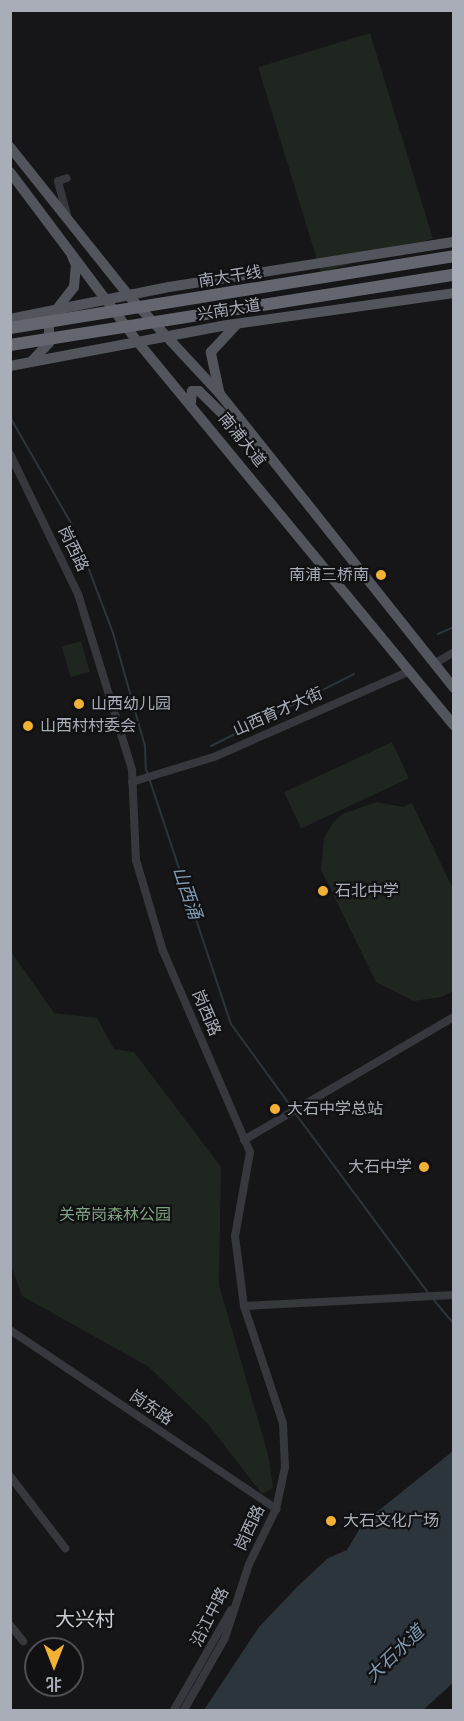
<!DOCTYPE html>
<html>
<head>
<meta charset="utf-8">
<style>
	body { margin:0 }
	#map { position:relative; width:464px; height:1721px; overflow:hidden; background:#161618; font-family:Signika,"Noto Sans SC",sans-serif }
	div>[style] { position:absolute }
	.green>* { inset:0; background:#1e261f; transform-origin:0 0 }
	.water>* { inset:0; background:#2c353c }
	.stream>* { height:2px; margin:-1px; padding:0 1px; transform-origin:1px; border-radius:1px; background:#2c353c }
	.minor>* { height:8px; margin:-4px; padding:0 4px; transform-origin:4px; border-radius:4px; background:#37383d }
	.major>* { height:10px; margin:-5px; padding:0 5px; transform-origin:5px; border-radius:5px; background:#53555c }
	.highway>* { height:12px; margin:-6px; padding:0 6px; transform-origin:6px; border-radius:6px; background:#63666e }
	.dots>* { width:16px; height:16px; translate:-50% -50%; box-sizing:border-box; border:3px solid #111113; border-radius:50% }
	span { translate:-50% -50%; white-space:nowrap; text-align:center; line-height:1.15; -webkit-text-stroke:4.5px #111113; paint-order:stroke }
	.street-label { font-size:16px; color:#a8adb8 }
	.poi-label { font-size:16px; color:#a8adb8 }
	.right { translate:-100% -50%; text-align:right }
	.left { translate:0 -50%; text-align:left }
	.park-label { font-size:16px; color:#7fa381 }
	.water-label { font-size:18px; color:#7f9bb3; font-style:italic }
	.quarter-label { font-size:20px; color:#c9ccd4 }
	.frame { position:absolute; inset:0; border:12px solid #a8adb8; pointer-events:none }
	.north { position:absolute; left:24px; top:1637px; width:60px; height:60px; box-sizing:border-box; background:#111113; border:2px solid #4d4f55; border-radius:50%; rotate:180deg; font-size:16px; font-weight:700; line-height:24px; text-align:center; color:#a8adb8 }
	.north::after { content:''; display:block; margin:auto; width:21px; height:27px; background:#f2b134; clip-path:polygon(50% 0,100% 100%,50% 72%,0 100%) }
</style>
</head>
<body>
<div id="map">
	<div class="green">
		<i style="left:370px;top:33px;width:215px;height:117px;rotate:73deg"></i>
		<i style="left:81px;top:641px;width:32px;height:20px;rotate:74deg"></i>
		<i style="left:392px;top:742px;width:40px;height:119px;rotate:65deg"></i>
		<i style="clip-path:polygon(377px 802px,403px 807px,412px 803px,453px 889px,453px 991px,441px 997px,414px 1001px,376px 982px,321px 870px,324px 838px,332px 824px,342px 814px)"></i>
		<i style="clip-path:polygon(10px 950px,54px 1013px,97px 1018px,114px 1049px,134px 1052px,221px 1167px,219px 1285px,269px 1458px,273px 1488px,262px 1494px,208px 1424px,149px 1367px,22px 1296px,10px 1263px)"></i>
	</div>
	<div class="water">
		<i style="clip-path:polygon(453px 1451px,453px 1683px,423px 1710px,204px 1710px,259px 1627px,298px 1586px,328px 1558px,347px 1550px,363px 1523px)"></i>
	</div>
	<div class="stream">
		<i style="left:10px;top:417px;width:125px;rotate:60.1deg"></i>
		<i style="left:72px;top:525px;width:116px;rotate:69.2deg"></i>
		<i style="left:113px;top:633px;width:117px;rotate:74.2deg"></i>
		<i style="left:145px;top:746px;width:23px;rotate:88deg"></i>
		<i style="left:146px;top:769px;width:269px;rotate:71.6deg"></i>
		<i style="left:231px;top:1024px;width:104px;rotate:54deg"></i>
		<i style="left:438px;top:634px;width:17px;rotate:-24deg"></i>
		<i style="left:211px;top:746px;width:160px;rotate:-26.7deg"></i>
		<i style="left:295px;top:1113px;width:225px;rotate:53.5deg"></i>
		<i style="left:433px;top:1299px;width:33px;rotate:50deg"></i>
	</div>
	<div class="minor">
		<i style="left:67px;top:215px;width:35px;rotate:-105deg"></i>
		<i style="left:58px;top:181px;width:9px;rotate:-18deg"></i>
		<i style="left:10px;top:454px;width:156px;rotate:64.1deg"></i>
		<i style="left:78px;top:594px;width:184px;rotate:72.9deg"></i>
		<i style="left:132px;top:770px;width:90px;rotate:87.5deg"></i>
		<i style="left:136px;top:860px;width:95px;rotate:73.5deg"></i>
		<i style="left:163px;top:951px;width:219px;rotate:66.6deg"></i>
		<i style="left:250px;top:1152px;width:85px;rotate:100.1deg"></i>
		<i style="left:235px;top:1236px;width:71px;rotate:82.7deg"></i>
		<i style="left:244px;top:1306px;width:123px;rotate:71.6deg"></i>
		<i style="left:283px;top:1423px;width:44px;rotate:87.4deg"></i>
		<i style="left:285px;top:1467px;width:43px;rotate:102.1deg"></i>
		<i style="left:276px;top:1509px;width:61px;rotate:116.1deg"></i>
		<i style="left:249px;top:1564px;width:78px;rotate:108deg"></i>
		<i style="left:225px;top:1638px;width:83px;rotate:119.7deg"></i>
		<i style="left:434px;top:664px;width:23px;rotate:-31deg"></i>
		<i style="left:132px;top:782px;width:86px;rotate:-17deg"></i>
		<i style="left:214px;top:757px;width:214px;rotate:-23.7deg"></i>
		<i style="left:244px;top:1140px;width:243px;rotate:-30.4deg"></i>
		<i style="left:244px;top:1306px;width:210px;rotate:-3deg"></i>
		<i style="left:10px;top:1330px;width:321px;rotate:33.9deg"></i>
		<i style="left:10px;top:1476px;width:91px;rotate:52.6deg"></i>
		<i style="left:10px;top:1625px;width:21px;rotate:51deg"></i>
		<i style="left:174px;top:1710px;width:115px;rotate:-60.3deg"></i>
	</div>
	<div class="major">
		<i style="left:10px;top:147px;width:189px;rotate:51.4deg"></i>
		<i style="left:128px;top:295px;width:135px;rotate:47.1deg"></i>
		<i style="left:220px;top:394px;width:376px;rotate:51.5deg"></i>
		<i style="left:10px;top:172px;width:211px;rotate:53.1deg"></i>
		<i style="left:137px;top:341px;width:498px;rotate:50.5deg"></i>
		<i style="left:56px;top:310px;width:29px;rotate:-52deg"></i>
		<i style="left:74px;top:287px;width:22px;rotate:-85deg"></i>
		<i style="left:76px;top:265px;width:10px;rotate:-114deg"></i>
		<i style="left:10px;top:319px;width:162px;rotate:-11.4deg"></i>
		<i style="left:169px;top:287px;width:289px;rotate:-9deg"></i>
		<i style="left:31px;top:362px;width:26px;rotate:-47deg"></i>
		<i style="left:49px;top:343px;width:18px;rotate:-90deg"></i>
		<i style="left:49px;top:325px;width:12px;rotate:-138deg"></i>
		<i style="left:10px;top:366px;width:221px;rotate:-10.7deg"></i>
		<i style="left:227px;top:325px;width:229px;rotate:-8deg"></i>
		<i style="left:219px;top:391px;width:40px;rotate:-102deg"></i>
		<i style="left:211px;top:352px;width:37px;rotate:-47deg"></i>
		<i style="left:191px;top:402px;width:11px;rotate:-85deg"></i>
		<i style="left:192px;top:391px;width:7px"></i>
		<i style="left:199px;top:391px;width:76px;rotate:44.5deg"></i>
	</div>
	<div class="highway">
		<i style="left:10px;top:328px;width:450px;rotate:-9.2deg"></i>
		<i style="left:10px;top:345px;width:449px;rotate:-9deg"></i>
	</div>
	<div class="dots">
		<i style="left:381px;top:575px;background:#f2b134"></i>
		<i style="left:79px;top:704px;background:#f2b134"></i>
		<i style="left:28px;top:726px;background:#f2b134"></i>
		<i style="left:323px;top:891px;background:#f2b134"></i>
		<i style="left:275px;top:1109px;background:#f2b134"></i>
		<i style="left:424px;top:1167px;background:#f2b134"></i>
		<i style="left:331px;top:1521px;background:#f2b134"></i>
	</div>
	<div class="street-label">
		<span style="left:230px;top:277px;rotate:-9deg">南大干线</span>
		<span style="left:229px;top:310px;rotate:-9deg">兴南大道</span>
		<span style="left:242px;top:440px;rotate:51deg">南浦大道</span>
		<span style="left:73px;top:549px;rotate:64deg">岗西路</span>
		<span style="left:278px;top:712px;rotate:-24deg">山西育才大街</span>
		<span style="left:206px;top:1013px;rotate:67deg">岗西路</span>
		<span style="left:151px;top:1408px;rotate:34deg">岗东路</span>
		<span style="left:250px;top:1528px;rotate:-65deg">岗西路</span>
		<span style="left:210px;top:1617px;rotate:-63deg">沿江中路</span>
	</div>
	<div class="poi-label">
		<span class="right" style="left:369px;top:575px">南浦三桥南</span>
		<span class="left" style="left:91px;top:704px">山西幼儿园</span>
		<span class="left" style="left:40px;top:726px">山西村村委会</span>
		<span class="left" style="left:335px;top:891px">石北中学</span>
		<span class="left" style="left:287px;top:1109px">大石中学总站</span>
		<span class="right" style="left:412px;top:1167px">大石中学</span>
		<span class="left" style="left:343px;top:1521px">大石文化广场</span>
	</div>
	<div class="park-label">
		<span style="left:115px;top:1215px">关帝岗森林公园</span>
	</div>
	<div class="water-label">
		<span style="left:187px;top:893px;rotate:71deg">山西涌</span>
		<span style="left:395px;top:1654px;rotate:-44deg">大石水道</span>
	</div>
	<div class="quarter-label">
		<span style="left:85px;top:1619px">大兴村</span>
	</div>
	<div class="frame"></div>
	<div class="north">北</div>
</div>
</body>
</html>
